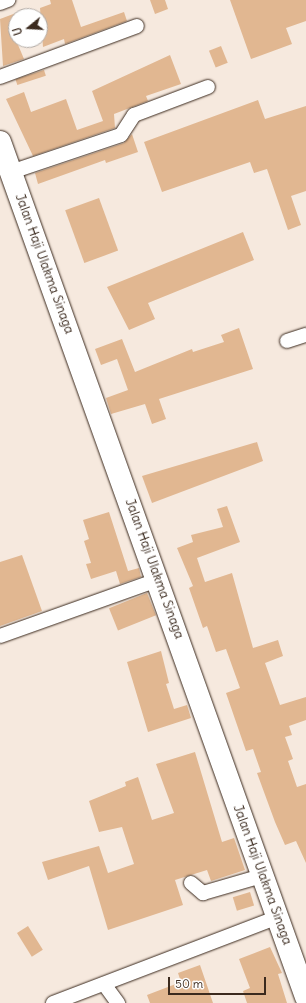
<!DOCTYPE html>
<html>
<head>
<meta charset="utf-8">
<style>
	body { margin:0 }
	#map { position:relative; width:306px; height:1003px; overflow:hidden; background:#f6e9de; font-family:Delius,sans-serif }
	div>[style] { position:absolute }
	.building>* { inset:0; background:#e1b791; transform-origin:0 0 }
	.roads { filter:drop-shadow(0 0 1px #3b2a1e) drop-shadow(0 0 1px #3b2a1e) }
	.street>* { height:14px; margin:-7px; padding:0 7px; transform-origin:7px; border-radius:7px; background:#fff }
	.primary>* { height:22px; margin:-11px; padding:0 11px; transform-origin:11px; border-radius:11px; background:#fff }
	span { translate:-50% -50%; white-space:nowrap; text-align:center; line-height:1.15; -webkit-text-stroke:3px #fff; paint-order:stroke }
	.street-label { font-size:13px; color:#3b2a1e }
	.north { position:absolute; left:8px; top:8px; width:40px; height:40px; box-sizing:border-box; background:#fff; border:1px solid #b1aaa5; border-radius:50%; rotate:252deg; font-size:11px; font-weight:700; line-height:16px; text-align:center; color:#3b2a1e }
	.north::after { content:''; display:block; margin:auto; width:14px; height:18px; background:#3b2a1e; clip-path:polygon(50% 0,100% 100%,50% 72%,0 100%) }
	.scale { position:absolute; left:168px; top:977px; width:98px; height:18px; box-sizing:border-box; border:2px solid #3b2a1e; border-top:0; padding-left:5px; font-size:12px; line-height:14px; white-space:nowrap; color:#3b2a1e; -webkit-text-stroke:3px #fff; paint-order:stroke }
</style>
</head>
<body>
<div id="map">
	<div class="building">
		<i style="clip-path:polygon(50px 0,72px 0,81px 27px,124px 12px,127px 21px,65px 44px,64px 39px,43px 47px,40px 8px,51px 4px)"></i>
		<i style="clip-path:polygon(150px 0,165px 0,168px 9px,155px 14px)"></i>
		<i style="clip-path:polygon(230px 0,306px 0,306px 21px,286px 28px,292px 44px,251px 59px)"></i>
		<i style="clip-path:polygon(16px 13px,16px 40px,24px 59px,3px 66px,0 19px)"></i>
		<i style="left:221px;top:46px;width:18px;height:13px;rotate:68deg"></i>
		<i style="clip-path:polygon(170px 55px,181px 84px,146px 96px,148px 101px,114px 114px,115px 128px,33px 156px,6px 99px,24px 92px,31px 112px,66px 99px,77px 130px,103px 121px,92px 91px)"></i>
		<i style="left:44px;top:70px;width:6px;height:30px;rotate:72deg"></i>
		<i style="clip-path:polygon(258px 100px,265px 119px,306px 106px,306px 191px,291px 196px,301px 225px,288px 230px,267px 169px,254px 173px,250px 162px,162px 192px,144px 142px)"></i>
		<i style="clip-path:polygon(132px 134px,138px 152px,106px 163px,105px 160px,38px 184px,35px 173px,124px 143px)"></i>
		<i style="left:99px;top:198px;width:56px;height:36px;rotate:70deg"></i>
		<i style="clip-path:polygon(243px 232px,254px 260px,148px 303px,155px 319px,129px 330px,107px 287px)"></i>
		<i style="clip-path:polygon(239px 328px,253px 369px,159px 399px,166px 419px,152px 424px,145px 404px,111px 414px,106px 398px,128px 390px,117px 359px,101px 365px,95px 349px,122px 339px,135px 372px,192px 349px,193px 352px,224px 342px,221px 335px)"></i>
		<i style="clip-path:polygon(257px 442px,263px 461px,152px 503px,142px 476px)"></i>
		<i style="clip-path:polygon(227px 506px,240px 542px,197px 558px,205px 582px,232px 573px,253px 648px,278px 640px,283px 656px,265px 663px,280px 705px,306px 697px,306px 720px,289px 726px,292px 735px,285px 737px,293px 759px,288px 761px,297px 787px,306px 784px,306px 863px,296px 841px,285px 845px,275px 822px,257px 773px,261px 772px,253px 749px,246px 751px,226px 693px,240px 688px,226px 649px,216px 652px,207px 626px,203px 628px,189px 588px,193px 586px,177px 548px,193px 542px,191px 535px,223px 527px,217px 509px)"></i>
		<i style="clip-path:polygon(109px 512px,128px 571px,139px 568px,141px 577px,120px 584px,116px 571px,91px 579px,86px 564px,91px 563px,84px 541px,89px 539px,83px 520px)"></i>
		<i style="clip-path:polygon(22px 555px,42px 611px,0 626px,0 562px)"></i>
		<i style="left:147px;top:593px;width:24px;height:41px;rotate:68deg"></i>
		<i style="clip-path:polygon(161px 651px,169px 683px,166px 684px,174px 709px,187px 705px,191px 718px,148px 732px,127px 662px)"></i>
		<i style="clip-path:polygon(195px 752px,222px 842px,234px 838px,245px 870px,211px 881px,207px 870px,175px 880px,183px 905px,108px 930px,89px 866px,48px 880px,42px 862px,99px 846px,108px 873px,134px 864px,122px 827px,99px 832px,89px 801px,126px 786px,125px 782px,138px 777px,152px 820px,174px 813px,156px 764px)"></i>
		<i style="left:250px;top:892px;width:14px;height:18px;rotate:73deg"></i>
		<i style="left:28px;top:926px;width:28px;height:13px;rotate:58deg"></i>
		<i style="clip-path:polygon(270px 947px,282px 973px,278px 974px,287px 1003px,247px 1003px,243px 991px,250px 988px,239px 959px)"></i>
		<i style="clip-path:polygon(200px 965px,213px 1003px,150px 1003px,147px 995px,181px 982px,178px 973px)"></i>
	</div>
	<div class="roads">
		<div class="street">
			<i style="left:0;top:3px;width:9px;rotate:-21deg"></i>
			<i style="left:0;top:77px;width:146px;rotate:-20.4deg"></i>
			<i style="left:11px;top:172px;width:116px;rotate:-18.6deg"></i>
			<i style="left:121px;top:135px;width:24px;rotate:-57deg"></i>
			<i style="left:134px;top:115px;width:79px;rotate:-20.7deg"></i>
			<i style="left:287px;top:341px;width:20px;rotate:-18deg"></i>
			<i style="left:0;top:636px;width:167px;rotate:-19.6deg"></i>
			<i style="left:191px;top:883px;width:16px;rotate:40deg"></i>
			<i style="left:203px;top:893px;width:61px;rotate:-16.1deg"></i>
			<i style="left:104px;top:984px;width:24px;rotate:54deg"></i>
			<i style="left:53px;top:1003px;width:241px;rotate:-20.9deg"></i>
		</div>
		<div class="primary">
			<i style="left:0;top:142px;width:908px;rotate:70.31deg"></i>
		</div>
	</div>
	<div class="street-label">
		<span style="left:44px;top:264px;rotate:70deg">Jalan Haji Ulakma Sinaga</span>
		<span style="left:154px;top:569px;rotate:70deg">Jalan Haji Ulakma Sinaga</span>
		<span style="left:262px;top:875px;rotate:70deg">Jalan Haji Ulakma Sinaga</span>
	</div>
	<div class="north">U</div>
	<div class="scale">50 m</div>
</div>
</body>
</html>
